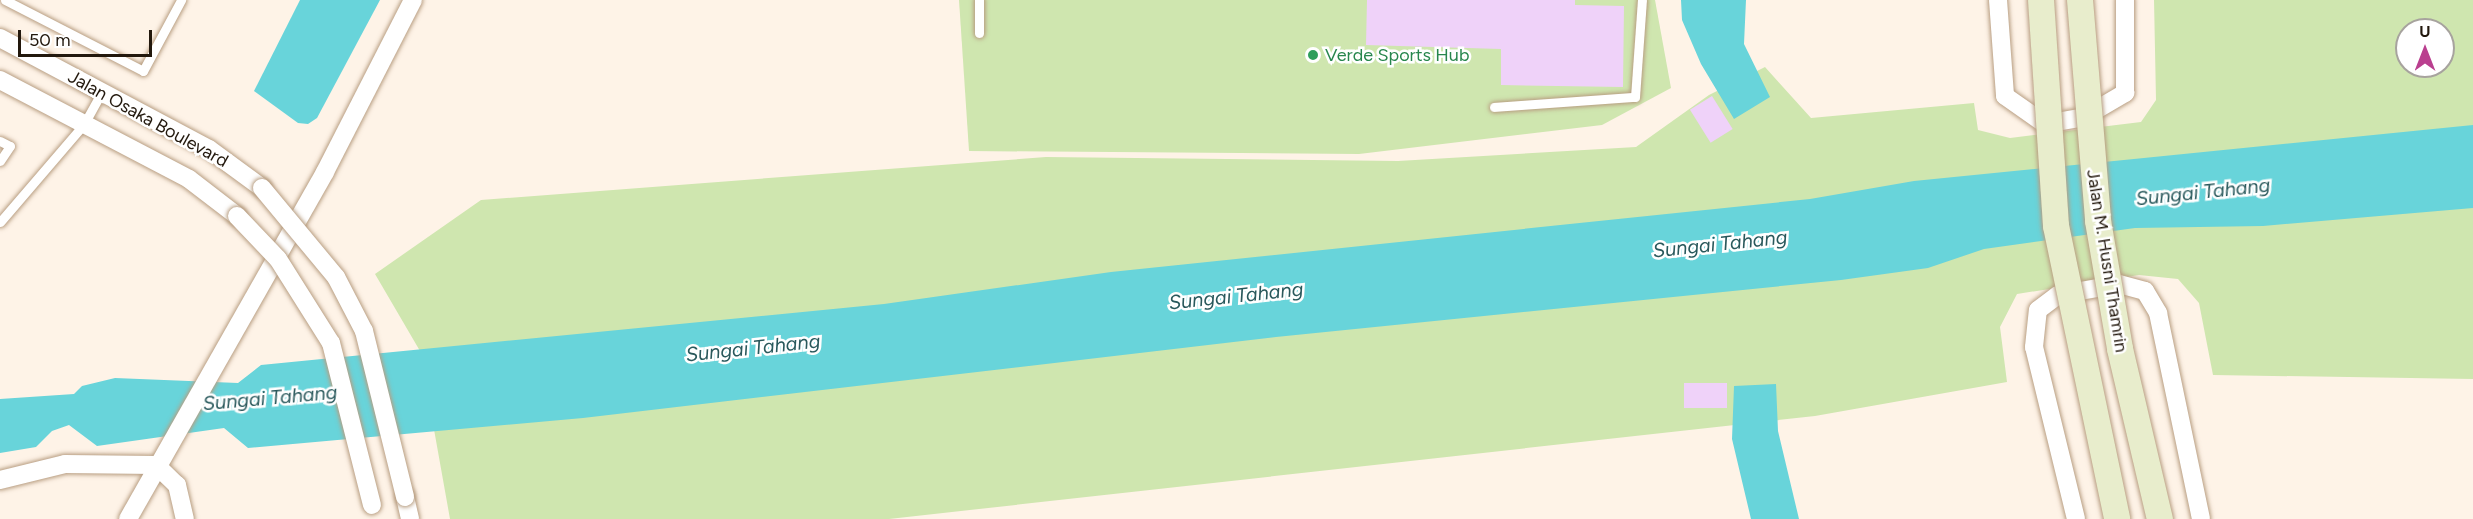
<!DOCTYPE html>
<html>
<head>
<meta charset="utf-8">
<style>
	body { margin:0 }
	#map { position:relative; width:2473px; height:519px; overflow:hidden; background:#fef3e7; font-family:Figtree,sans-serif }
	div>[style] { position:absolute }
	.green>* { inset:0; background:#cfe6af }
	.water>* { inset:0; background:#68d4da }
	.building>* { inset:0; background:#efd2f9; transform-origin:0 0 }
	.roads { filter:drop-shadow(0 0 2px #b89e82) drop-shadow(0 0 2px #b89e82) }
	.lane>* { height:9px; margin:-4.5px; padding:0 4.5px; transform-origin:4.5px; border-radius:4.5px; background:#fff }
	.street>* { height:18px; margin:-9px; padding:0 9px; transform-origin:9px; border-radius:9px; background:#fff }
	.bridges { filter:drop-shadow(0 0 2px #b89e82) drop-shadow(0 0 2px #b89e82) }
	.street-bridge>* { height:18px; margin:-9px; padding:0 9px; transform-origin:9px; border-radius:9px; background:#fff }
	.secondary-bridge>* { height:26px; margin:-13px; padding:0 13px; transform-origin:13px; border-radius:13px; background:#e8edcc }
	.dots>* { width:16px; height:16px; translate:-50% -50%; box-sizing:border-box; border:3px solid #fff; border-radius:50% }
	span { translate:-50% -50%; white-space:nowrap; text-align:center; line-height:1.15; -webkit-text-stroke:5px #fff; paint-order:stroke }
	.leisure-label { font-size:18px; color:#27864d }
	.left { translate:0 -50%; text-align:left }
	.street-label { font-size:18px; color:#22180d }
	.water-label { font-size:20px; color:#29595c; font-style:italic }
	.north { position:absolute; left:2395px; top:18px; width:60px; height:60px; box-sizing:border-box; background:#fff; border:2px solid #a7a39e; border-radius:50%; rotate:0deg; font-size:16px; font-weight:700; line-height:24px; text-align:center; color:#22180d }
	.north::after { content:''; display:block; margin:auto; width:21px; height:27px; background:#ba3f8f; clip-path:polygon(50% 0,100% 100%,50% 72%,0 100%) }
	.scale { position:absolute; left:18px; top:30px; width:134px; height:27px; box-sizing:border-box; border:3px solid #22180d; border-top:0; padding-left:8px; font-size:18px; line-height:21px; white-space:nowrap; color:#22180d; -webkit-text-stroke:4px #fff; paint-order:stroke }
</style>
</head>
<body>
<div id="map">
	<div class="green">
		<i style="clip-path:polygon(959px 0,1655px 0,1671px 88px,1602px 125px,1359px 154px,969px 151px)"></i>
		<i style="clip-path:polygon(evenodd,2154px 0,2473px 0,2473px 379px,2213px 375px,2199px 303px,2178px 279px,2139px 275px,2017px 294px,2000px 327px,2007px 382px,1815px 416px,889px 519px,450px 519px,420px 351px,375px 274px,481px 200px,1046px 157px,1398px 161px,1636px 147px,1709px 95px,1765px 67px,1811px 118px,1974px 103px,1978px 130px,2010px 138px,2141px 122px,2156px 100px,2154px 0,2407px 30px,2443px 30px,2443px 66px,2407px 66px,2407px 30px)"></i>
	</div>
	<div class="water">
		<i style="clip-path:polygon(300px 0,380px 0,317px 118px,308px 124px,298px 123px,254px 91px)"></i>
		<i style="clip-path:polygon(1681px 0,1746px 0,1744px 44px,1770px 97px,1734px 119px,1701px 64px,1682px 20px)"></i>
		<i style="clip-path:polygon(2473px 125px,2473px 208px,2263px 226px,2135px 228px,1984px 249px,1928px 268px,1841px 280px,1276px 337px,583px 418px,248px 448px,224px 428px,97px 446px,69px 425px,52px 431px,36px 447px,0 453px,0 399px,74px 394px,82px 386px,115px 378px,238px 383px,261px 365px,884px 304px,1111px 272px,1810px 199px,1914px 181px)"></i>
		<i style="clip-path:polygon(1776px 384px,1778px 431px,1799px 519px,1751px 519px,1732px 439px,1734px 386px)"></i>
	</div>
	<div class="building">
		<i style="clip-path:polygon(1367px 0,1575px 0,1575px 5px,1624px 6px,1623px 87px,1501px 85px,1501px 49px,1366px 45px)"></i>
		<i style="left:1712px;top:96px;width:39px;height:26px;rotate:58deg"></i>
		<i style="left:1727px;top:383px;width:25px;height:43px;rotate:90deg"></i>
	</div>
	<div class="roads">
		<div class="lane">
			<i style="left:5px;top:0;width:155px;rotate:27.2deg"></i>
			<i style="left:143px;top:71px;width:81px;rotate:-61.8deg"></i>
			<i style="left:979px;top:0;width:33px;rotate:90deg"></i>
			<i style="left:1494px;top:107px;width:141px;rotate:-4.1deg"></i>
			<i style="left:1635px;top:97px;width:97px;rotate:-85.9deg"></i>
			<i style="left:0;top:141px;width:11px;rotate:27deg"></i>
			<i style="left:10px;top:146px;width:18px;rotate:124deg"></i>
			<i style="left:0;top:222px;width:129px;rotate:-49.4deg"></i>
			<i style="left:84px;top:124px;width:37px;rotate:-61deg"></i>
		</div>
		<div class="street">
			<i style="left:1998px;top:0;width:96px;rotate:85.8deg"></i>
			<i style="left:2005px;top:96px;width:49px;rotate:35deg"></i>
			<i style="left:2045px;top:124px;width:40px;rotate:-10deg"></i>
			<i style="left:2084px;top:117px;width:48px;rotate:-30.3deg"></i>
			<i style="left:2125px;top:93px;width:93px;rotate:-90deg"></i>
			<i style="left:0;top:38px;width:237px;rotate:28deg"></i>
			<i style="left:209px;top:149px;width:66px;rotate:36.3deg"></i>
			<i style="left:0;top:80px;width:213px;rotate:27.6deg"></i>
			<i style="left:189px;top:179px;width:61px;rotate:37.6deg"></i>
			<i style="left:0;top:480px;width:67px;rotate:-13.8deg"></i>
			<i style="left:65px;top:464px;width:91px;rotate:0.6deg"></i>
			<i style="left:156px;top:465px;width:29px;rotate:44deg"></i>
			<i style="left:177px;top:485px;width:35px;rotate:77deg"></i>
			<i style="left:405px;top:497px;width:23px;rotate:77deg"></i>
			<i style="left:128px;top:519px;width:399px;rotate:-60.4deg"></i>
			<i style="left:325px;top:172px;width:193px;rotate:-62.9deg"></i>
			<i style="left:2076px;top:519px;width:177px;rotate:-103.7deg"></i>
			<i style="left:2034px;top:347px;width:37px;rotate:-84deg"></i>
			<i style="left:2038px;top:310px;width:25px;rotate:-37deg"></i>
			<i style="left:2058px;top:295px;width:62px;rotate:-10.2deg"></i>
			<i style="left:2119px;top:284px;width:27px;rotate:15deg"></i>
			<i style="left:2145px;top:291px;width:26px;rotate:59deg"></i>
			<i style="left:2158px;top:313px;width:210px;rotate:78.2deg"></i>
		</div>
	</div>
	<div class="bridges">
		<div class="street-bridge">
			<i style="left:262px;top:188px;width:116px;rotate:50.3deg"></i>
			<i style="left:336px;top:277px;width:61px;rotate:62.6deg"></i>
			<i style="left:364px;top:331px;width:171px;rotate:76.1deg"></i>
			<i style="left:237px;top:216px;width:59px;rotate:46.4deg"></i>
			<i style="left:278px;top:259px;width:99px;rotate:57.8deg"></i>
			<i style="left:331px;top:343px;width:167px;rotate:75.8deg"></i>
		</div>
		<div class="secondary-bridge">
			<i style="left:2041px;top:0;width:226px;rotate:86.2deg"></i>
			<i style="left:2056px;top:226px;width:299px;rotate:78.2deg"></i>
			<i style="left:2080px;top:0;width:222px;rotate:85.3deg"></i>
			<i style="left:2098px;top:221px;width:130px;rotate:80.2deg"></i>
			<i style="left:2120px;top:349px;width:175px;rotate:76.8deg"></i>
		</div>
	</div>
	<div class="dots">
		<i style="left:1313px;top:55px;background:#2e9e5b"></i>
	</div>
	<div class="leisure-label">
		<span class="left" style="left:1325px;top:55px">Verde Sports Hub</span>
	</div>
	<div class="street-label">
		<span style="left:148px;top:119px;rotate:29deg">Jalan Osaka Boulevard</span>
		<span style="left:2107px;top:261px;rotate:81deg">Jalan M. Husni Thamrin</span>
	</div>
	<div class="water-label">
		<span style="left:2203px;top:192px;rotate:-6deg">Sungai Tahang</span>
		<span style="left:1720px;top:244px;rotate:-6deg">Sungai Tahang</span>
		<span style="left:1236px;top:296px;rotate:-6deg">Sungai Tahang</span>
		<span style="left:753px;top:348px;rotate:-6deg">Sungai Tahang</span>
		<span style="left:270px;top:398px;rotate:-5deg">Sungai Tahang</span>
	</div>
	<div class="north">U</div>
	<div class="scale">50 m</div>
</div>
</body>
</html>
